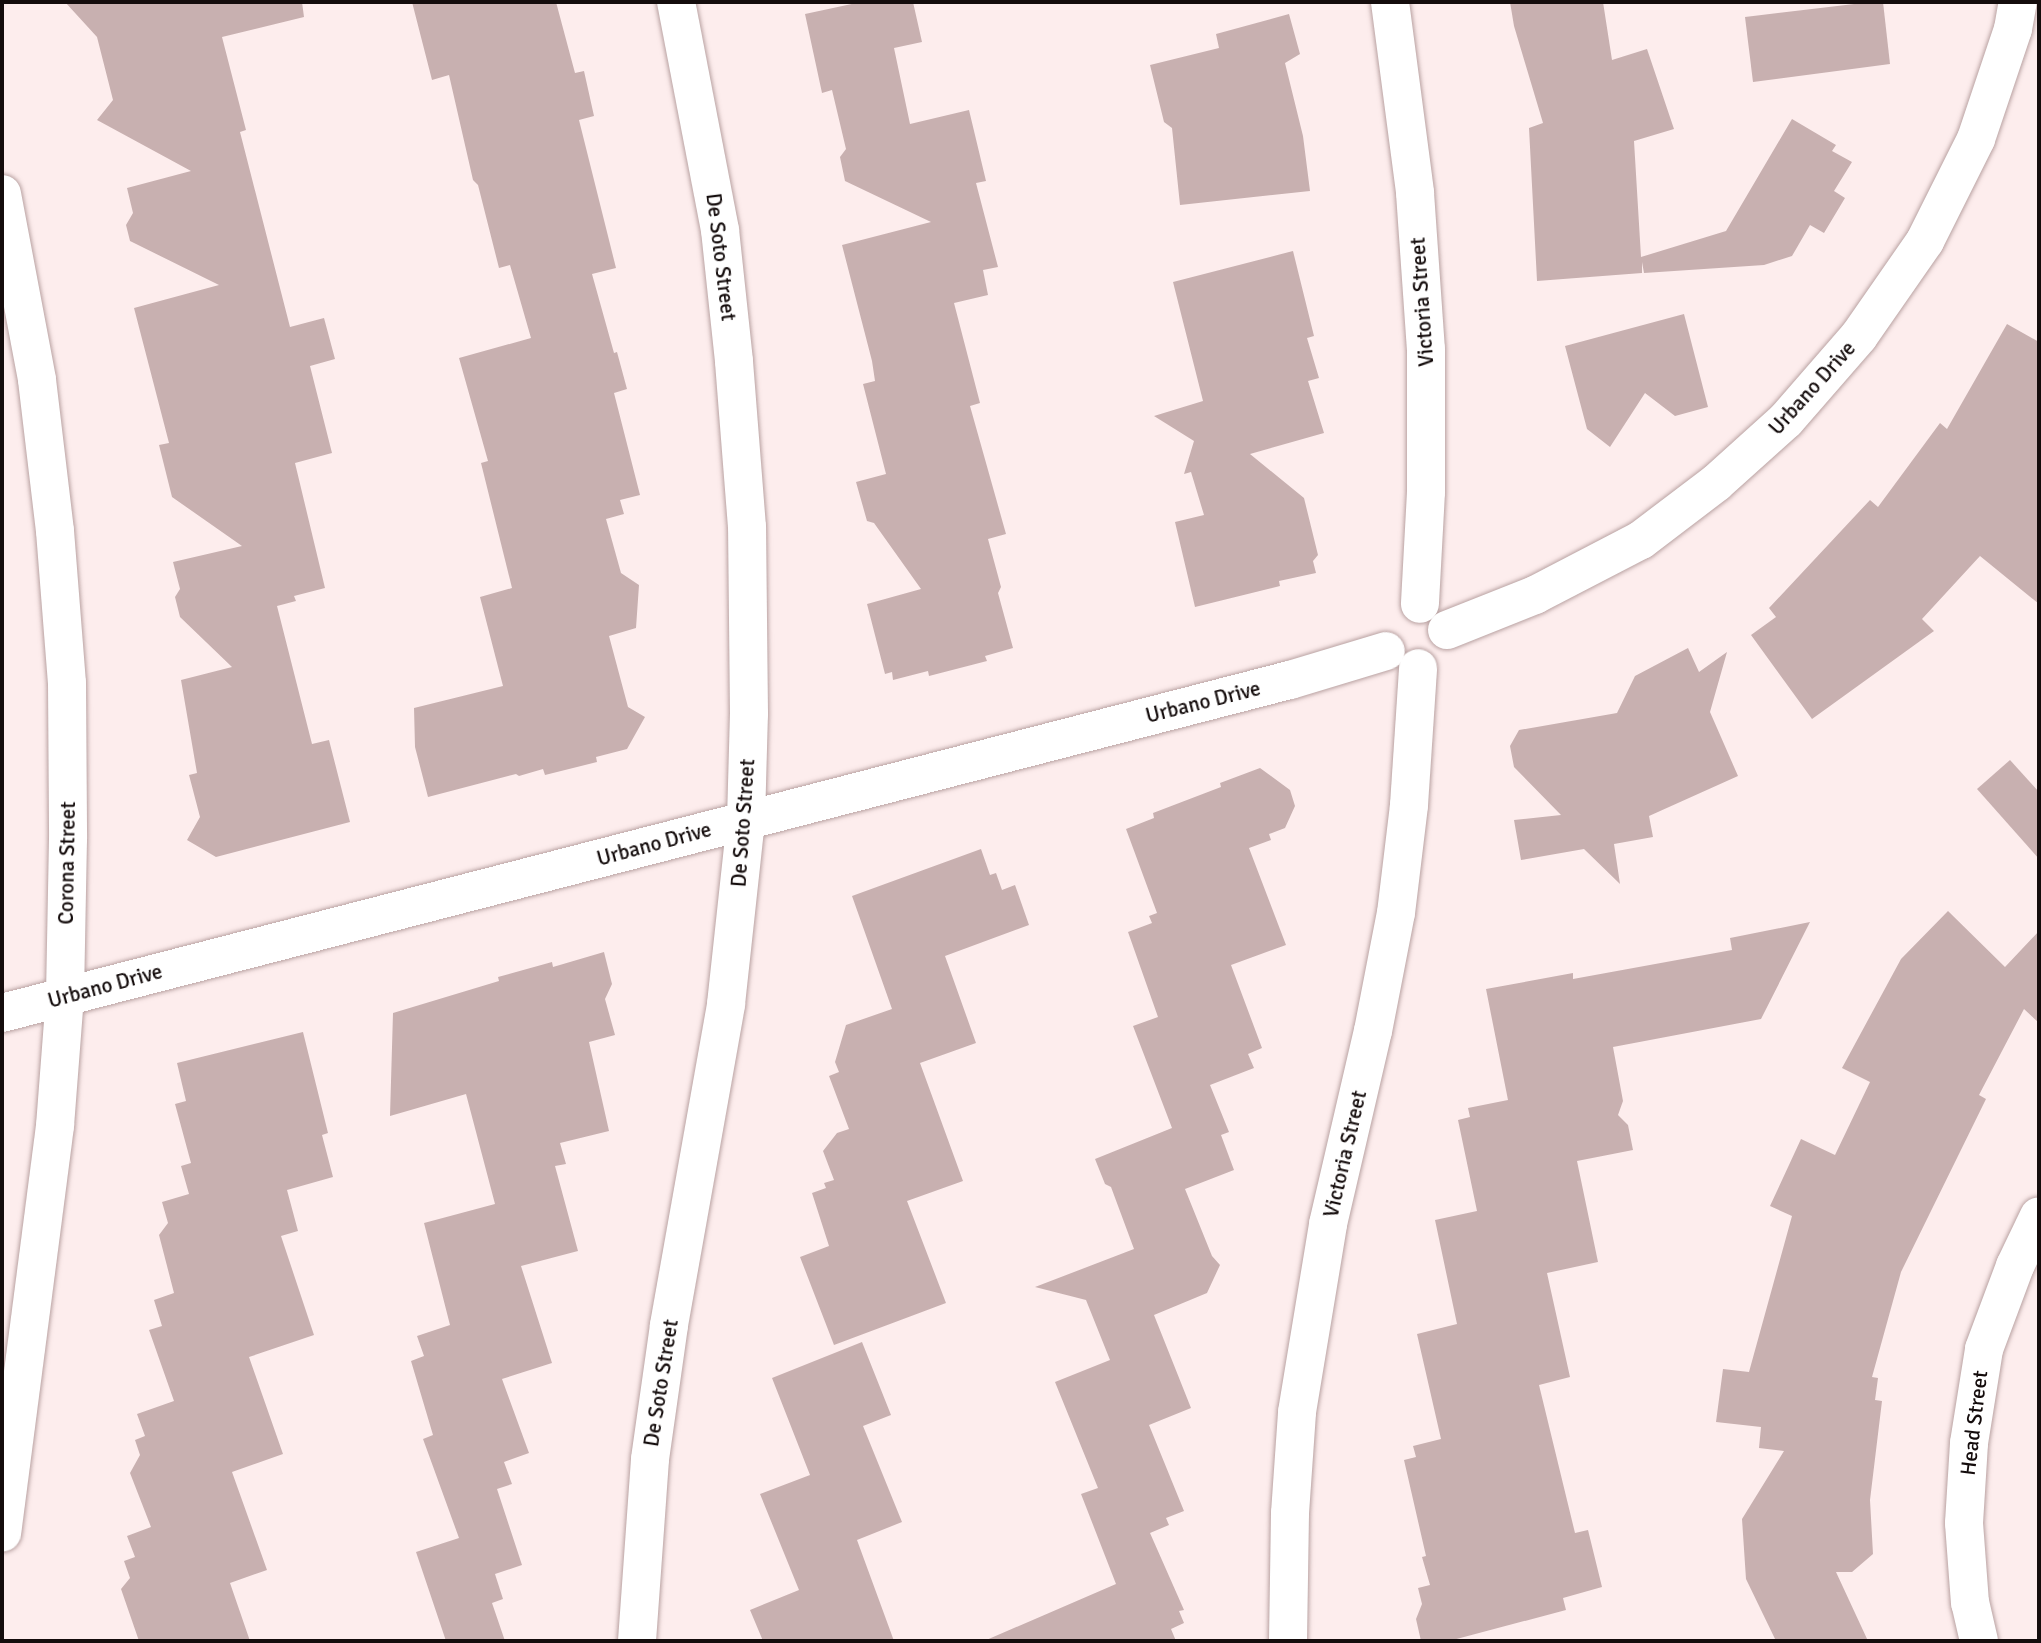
<!DOCTYPE html>
<html>
<head>
<meta charset="utf-8">
<style>
	body { margin:0 }
	#map { position:relative; width:2041px; height:1643px; overflow:hidden; background:#fdeded; font-family:Signika,sans-serif }
	div>[style] { position:absolute }
	.building>* { inset:0; background:#c8b0b0 }
	.roads { filter:drop-shadow(0 0 2px #b9a2a2) drop-shadow(0 0 2px #b9a2a2) }
	.street>* { height:38px; margin:-19px; padding:0 19px; transform-origin:19px; border-radius:19px; background:#fff }
	span { translate:-50% -50%; white-space:nowrap; text-align:center; line-height:1.15; -webkit-text-stroke:5px #fff; paint-order:stroke }
	.street-label { font-size:21px; color:#140c0c }
	.frame { position:absolute; inset:0; border:4px solid #140c0c; pointer-events:none }
</style>
</head>
<body>
<div id="map">
	<div class="building">
		<i style="clip-path:polygon(65px 2px,302px 2px,304px 17px,222px 37px,246px 130px,240px 132px,290px 327px,324px 318px,335px 359px,310px 366px,332px 453px,295px 463px,325px 588px,294px 596px,296px 601px,277px 606px,312px 744px,329px 740px,350px 822px,216px 857px,187px 840px,200px 817px,189px 775px,197px 773px,181px 680px,232px 667px,180px 617px,175px 597px,180px 589px,173px 562px,242px 546px,172px 497px,159px 445px,169px 443px,134px 308px,219px 285px,130px 241px,126px 225px,133px 213px,127px 188px,191px 171px,97px 120px,113px 100px,97px 37px)"></i>
		<i style="clip-path:polygon(412px 2px,556px 2px,575px 73px,584px 71px,594px 116px,579px 120px,616px 268px,592px 274px,614px 353px,617px 352px,627px 389px,614px 393px,640px 495px,620px 500px,624px 514px,606px 519px,621px 573px,639px 585px,636px 628px,609px 636px,628px 707px,645px 717px,627px 749px,596px 757px,597px 762px,545px 775px,543px 769px,519px 776px,516px 774px,428px 797px,415px 747px,414px 708px,503px 686px,480px 597px,512px 588px,481px 463px,488px 461px,459px 358px,531px 338px,510px 265px,499px 268px,478px 185px,473px 180px,449px 75px,432px 80px)"></i>
		<i style="clip-path:polygon(861px 2px,913px 2px,922px 42px,894px 48px,910px 124px,969px 110px,986px 181px,976px 183px,998px 267px,983px 270px,988px 295px,954px 303px,980px 403px,970px 406px,1006px 534px,988px 539px,1001px 587px,998px 593px,1013px 648px,985px 656px,987px 661px,929px 676px,928px 671px,893px 680px,892px 672px,885px 674px,867px 604px,921px 589px,874px 523px,867px 521px,856px 482px,886px 474px,863px 384px,875px 381px,872px 361px,842px 245px,931px 222px,845px 181px,840px 157px,846px 149px,832px 90px,822px 93px,805px 14px)"></i>
		<i style="clip-path:polygon(1510px 2px,1603px 2px,1612px 60px,1647px 49px,1674px 129px,1634px 141px,1641px 257px,1726px 231px,1792px 119px,1836px 145px,1832px 151px,1852px 162px,1834px 191px,1845px 198px,1824px 233px,1810px 225px,1792px 256px,1764px 265px,1644px 273px,1642px 262px,1642px 273px,1537px 281px,1529px 128px,1543px 123px,1514px 26px)"></i>
		<i style="clip-path:polygon(1871px 2px,1883px 2px,1890px 64px,1753px 82px,1745px 17px)"></i>
		<i style="clip-path:polygon(1289px 14px,1300px 54px,1285px 63px,1303px 136px,1310px 191px,1180px 205px,1172px 128px,1164px 122px,1150px 65px,1219px 48px,1216px 34px)"></i>
		<i style="clip-path:polygon(1293px 251px,1314px 336px,1307px 338px,1319px 378px,1308px 381px,1324px 433px,1250px 454px,1304px 498px,1318px 555px,1313px 561px,1316px 573px,1279px 581px,1280px 586px,1195px 607px,1175px 522px,1204px 515px,1191px 472px,1184px 474px,1194px 441px,1154px 416px,1203px 401px,1173px 282px)"></i>
		<i style="clip-path:polygon(1684px 314px,1708px 407px,1675px 416px,1645px 393px,1610px 447px,1587px 429px,1565px 346px)"></i>
		<i style="clip-path:polygon(2007px 324px,2039px 342px,2039px 604px,1980px 556px,1922px 619px,1934px 631px,1812px 719px,1751px 635px,1776px 617px,1769px 608px,1870px 500px,1878px 507px,1940px 423px,1947px 429px)"></i>
		<i style="clip-path:polygon(1688px 648px,1699px 672px,1727px 652px,1710px 712px,1738px 776px,1649px 816px,1653px 837px,1614px 844px,1620px 884px,1584px 849px,1521px 860px,1514px 820px,1561px 815px,1514px 767px,1510px 746px,1519px 730px,1617px 713px,1635px 676px)"></i>
		<i style="clip-path:polygon(2010px 760px,2039px 792px,2039px 859px,1977px 789px)"></i>
		<i style="clip-path:polygon(1260px 768px,1290px 790px,1295px 806px,1285px 828px,1269px 834px,1271px 840px,1249px 848px,1286px 945px,1231px 965px,1262px 1048px,1248px 1054px,1254px 1068px,1210px 1085px,1229px 1132px,1221px 1135px,1234px 1170px,1185px 1189px,1212px 1256px,1220px 1265px,1207px 1293px,1154px 1315px,1191px 1408px,1149px 1425px,1184px 1511px,1166px 1518px,1169px 1525px,1150px 1533px,1184px 1610px,1179px 1611px,1184px 1623px,1171px 1629px,1176px 1641px,984px 1641px,1116px 1584px,1081px 1494px,1098px 1488px,1055px 1382px,1110px 1360px,1086px 1300px,1035px 1287px,1134px 1249px,1111px 1187px,1105px 1184px,1095px 1159px,1172px 1128px,1133px 1026px,1158px 1017px,1128px 932px,1152px 923px,1149px 916px,1157px 913px,1126px 829px,1154px 818px,1153px 813px,1221px 787px,1220px 783px)"></i>
		<i style="clip-path:polygon(981px 849px,990px 875px,996px 873px,1002px 890px,1015px 885px,1029px 925px,945px 956px,976px 1043px,920px 1063px,963px 1181px,907px 1201px,946px 1303px,834px 1345px,800px 1257px,829px 1246px,812px 1193px,826px 1188px,824px 1183px,834px 1180px,823px 1151px,837px 1133px,849px 1129px,829px 1076px,839px 1072px,835px 1062px,846px 1025px,892px 1009px,852px 896px)"></i>
		<i style="clip-path:polygon(1948px 911px,2005px 967px,2039px 931px,2039px 1023px,2024px 1009px,1979px 1095px,1986px 1099px,1901px 1272px,1872px 1377px,1878px 1378px,1875px 1400px,1882px 1401px,1870px 1500px,1873px 1554px,1852px 1572px,1836px 1572px,1868px 1641px,1776px 1641px,1746px 1579px,1742px 1519px,1784px 1451px,1759px 1448px,1761px 1427px,1716px 1422px,1723px 1369px,1749px 1372px,1792px 1216px,1770px 1206px,1801px 1139px,1835px 1155px,1870px 1082px,1842px 1068px,1901px 959px)"></i>
		<i style="clip-path:polygon(1810px 922px,1761px 1019px,1613px 1047px,1623px 1101px,1618px 1115px,1628px 1125px,1633px 1150px,1577px 1161px,1598px 1262px,1547px 1273px,1570px 1377px,1539px 1385px,1575px 1533px,1588px 1530px,1602px 1587px,1563px 1598px,1566px 1610px,1449px 1641px,1421px 1641px,1416px 1619px,1422px 1604px,1418px 1588px,1430px 1585px,1422px 1557px,1426px 1556px,1404px 1460px,1416px 1457px,1413px 1446px,1441px 1439px,1417px 1334px,1457px 1324px,1435px 1220px,1477px 1211px,1458px 1120px,1470px 1117px,1468px 1108px,1508px 1100px,1486px 989px,1573px 973px,1573px 979px,1732px 950px,1730px 938px)"></i>
		<i style="clip-path:polygon(604px 952px,612px 984px,605px 999px,615px 1035px,589px 1042px,609px 1131px,560px 1143px,566px 1164px,555px 1166px,578px 1251px,521px 1266px,552px 1363px,502px 1379px,529px 1453px,504px 1462px,512px 1484px,497px 1489px,522px 1565px,495px 1574px,503px 1599px,492px 1603px,505px 1641px,446px 1641px,416px 1552px,459px 1538px,423px 1439px,433px 1435px,411px 1361px,424px 1356px,417px 1336px,450px 1325px,424px 1223px,495px 1204px,466px 1094px,390px 1116px,393px 1013px,499px 981px,498px 977px,552px 962px,553px 967px)"></i>
		<i style="clip-path:polygon(303px 1032px,328px 1133px,322px 1135px,333px 1177px,287px 1190px,298px 1231px,281px 1236px,314px 1335px,249px 1357px,283px 1454px,232px 1472px,267px 1570px,230px 1583px,250px 1641px,139px 1641px,121px 1589px,130px 1578px,124px 1561px,135px 1557px,127px 1536px,151px 1527px,130px 1473px,140px 1455px,135px 1440px,145px 1436px,137px 1414px,174px 1401px,149px 1330px,162px 1326px,154px 1300px,174px 1293px,159px 1235px,168px 1223px,162px 1202px,189px 1194px,181px 1166px,191px 1163px,175px 1104px,186px 1101px,177px 1063px)"></i>
		<i style="clip-path:polygon(862px 1342px,891px 1415px,863px 1426px,902px 1522px,857px 1540px,894px 1641px,763px 1641px,750px 1610px,799px 1590px,760px 1494px,810px 1475px,772px 1378px)"></i>
	</div>
	<div class="roads">
		<div class="street">
			<i style="left:1390px;top:2px;width:193px;rotate:82.5deg"></i>
			<i style="left:1415px;top:193px;width:156px;rotate:86deg"></i>
			<i style="left:1426px;top:349px;width:143px;rotate:90deg"></i>
			<i style="left:1426px;top:492px;width:112px;rotate:93.1deg"></i>
			<i style="left:2px;top:194px;width:189px;rotate:79.3deg"></i>
			<i style="left:37px;top:380px;width:152px;rotate:83.2deg"></i>
			<i style="left:55px;top:531px;width:152px;rotate:85.5deg"></i>
			<i style="left:67px;top:683px;width:156px;rotate:89.6deg"></i>
			<i style="left:68px;top:839px;width:157px;rotate:91.1deg"></i>
			<i style="left:65px;top:996px;width:130px;rotate:94.4deg"></i>
			<i style="left:55px;top:1126px;width:410px;rotate:97.4deg"></i>
			<i style="left:1447px;top:630px;width:95px;rotate:-21.7deg"></i>
			<i style="left:1535px;top:595px;width:119px;rotate:-27.4deg"></i>
			<i style="left:1641px;top:540px;width:94px;rotate:-37.2deg"></i>
			<i style="left:1716px;top:483px;width:94px;rotate:-42deg"></i>
			<i style="left:1786px;top:420px;width:111px;rotate:-49deg"></i>
			<i style="left:1859px;top:336px;width:116px;rotate:-55.2deg"></i>
			<i style="left:1925px;top:241px;width:114px;rotate:-63.4deg"></i>
			<i style="left:1976px;top:139px;width:116px;rotate:-71.4deg"></i>
			<i style="left:2013px;top:29px;width:27px;rotate:-80deg"></i>
			<i style="left:2px;top:1013px;width:1330px;rotate:-14.5deg"></i>
			<i style="left:1290px;top:680px;width:100px;rotate:-16.8deg"></i>
			<i style="left:637px;top:1641px;width:182px;rotate:-85.9deg"></i>
			<i style="left:650px;top:1459px;width:135px;rotate:-81.9deg"></i>
			<i style="left:669px;top:1325px;width:326px;rotate:-79.9deg"></i>
			<i style="left:726px;top:1004px;width:185px;rotate:-83.8deg"></i>
			<i style="left:746px;top:820px;width:106px;rotate:-88.4deg"></i>
			<i style="left:749px;top:714px;width:187px;rotate:-90.6deg"></i>
			<i style="left:747px;top:527px;width:167px;rotate:-94.5deg"></i>
			<i style="left:734px;top:361px;width:132px;rotate:-96.1deg"></i>
			<i style="left:720px;top:230px;width:232px;rotate:-100.9deg"></i>
			<i style="left:1288px;top:1641px;width:128px;rotate:-89.1deg"></i>
			<i style="left:1290px;top:1513px;width:101px;rotate:-86deg"></i>
			<i style="left:1297px;top:1412px;width:191px;rotate:-80.6deg"></i>
			<i style="left:1328px;top:1224px;width:198px;rotate:-76.9deg"></i>
			<i style="left:1373px;top:1031px;width:120px;rotate:-79deg"></i>
			<i style="left:1396px;top:913px;width:109px;rotate:-83.1deg"></i>
			<i style="left:1409px;top:805px;width:137px;rotate:-86.2deg"></i>
			<i style="left:1979px;top:1641px;width:39px;rotate:-103deg"></i>
			<i style="left:1970px;top:1603px;width:80px;rotate:-94.3deg"></i>
			<i style="left:1964px;top:1523px;width:80px;rotate:-86.4deg"></i>
			<i style="left:1969px;top:1443px;width:95px;rotate:-80.9deg"></i>
			<i style="left:1984px;top:1349px;width:89px;rotate:-69.5deg"></i>
			<i style="left:2015px;top:1266px;width:55px;rotate:-64.4deg"></i>
		</div>
	</div>
	<div class="street-label">
		<span style="left:721px;top:257px;rotate:83deg">De Soto Street</span>
		<span style="left:1422px;top:302px;rotate:-94deg">Victoria Street</span>
		<span style="left:1812px;top:388px;rotate:-48deg">Urbano Drive</span>
		<span style="left:1203px;top:702px;rotate:-14deg">Urbano Drive</span>
		<span style="left:743px;top:823px;rotate:-86deg">De Soto Street</span>
		<span style="left:654px;top:844px;rotate:-15deg">Urbano Drive</span>
		<span style="left:67px;top:863px;rotate:-89deg">Corona Street</span>
		<span style="left:105px;top:986px;rotate:-15deg">Urbano Drive</span>
		<span style="left:1345px;top:1154px;rotate:-77deg">Victoria Street</span>
		<span style="left:661px;top:1383px;rotate:-81deg">De Soto Street</span>
		<span style="left:1974px;top:1423px;rotate:-83deg">Head Street</span>
	</div>
	<div class="frame"></div>
</div>
</body>
</html>
